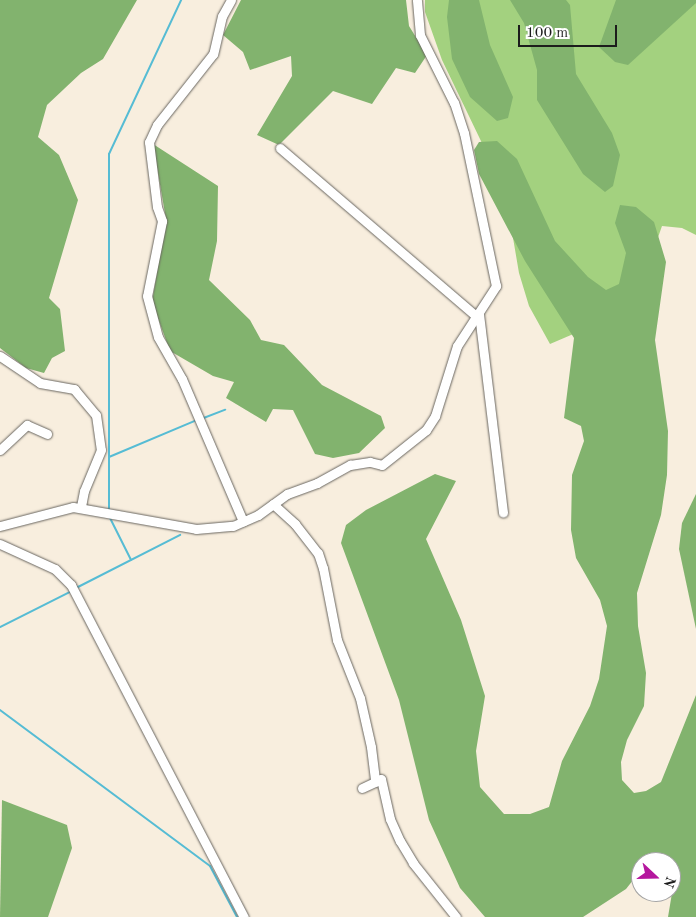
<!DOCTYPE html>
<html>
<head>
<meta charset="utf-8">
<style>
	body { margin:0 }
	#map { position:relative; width:696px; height:917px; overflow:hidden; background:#f8eede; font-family:"Old Standard TT",serif }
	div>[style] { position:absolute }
	.green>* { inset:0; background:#a3d17f }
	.forest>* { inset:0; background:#82b36e }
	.stream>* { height:2px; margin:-1px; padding:0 1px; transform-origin:1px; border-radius:1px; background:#56bcd4 }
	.roads { filter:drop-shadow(0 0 1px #696660) drop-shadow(0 0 1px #696660) }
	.minor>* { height:9px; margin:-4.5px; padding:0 4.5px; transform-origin:4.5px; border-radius:4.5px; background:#fff }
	span { translate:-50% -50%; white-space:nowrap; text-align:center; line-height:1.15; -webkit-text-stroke:4.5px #fff; paint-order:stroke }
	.north { position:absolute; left:631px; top:852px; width:50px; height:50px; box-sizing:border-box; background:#fff; border:1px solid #a4a4a4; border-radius:50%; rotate:111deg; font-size:14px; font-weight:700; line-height:20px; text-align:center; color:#1c1c1c }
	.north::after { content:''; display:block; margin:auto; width:18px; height:22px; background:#b5179e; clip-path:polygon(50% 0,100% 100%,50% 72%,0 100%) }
	.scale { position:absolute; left:518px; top:25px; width:99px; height:22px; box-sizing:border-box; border:2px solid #1c1c1c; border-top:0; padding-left:6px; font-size:15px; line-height:18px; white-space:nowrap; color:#1c1c1c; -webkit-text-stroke:4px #fff; paint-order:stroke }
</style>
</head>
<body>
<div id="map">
	<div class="green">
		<i style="clip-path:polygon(425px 0,696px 0,696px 235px,682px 228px,662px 226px,648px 266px,592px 326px,550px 344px,529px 306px,519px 273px,505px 191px,442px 60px,425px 12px)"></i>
	</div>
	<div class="forest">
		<i style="clip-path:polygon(0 0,137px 0,103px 59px,81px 73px,47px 105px,38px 137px,59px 155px,78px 200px,49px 298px,60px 309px,65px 351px,52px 358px,44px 373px,26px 368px,0 348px)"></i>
		<i style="clip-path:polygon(241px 0,406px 0,409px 26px,427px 55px,415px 73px,396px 68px,372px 104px,333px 91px,279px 145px,257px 135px,292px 76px,291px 56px,250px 70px,243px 52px,223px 35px)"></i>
		<i style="clip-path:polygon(449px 0,479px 0,490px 45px,513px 97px,508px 118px,497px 121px,470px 97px,452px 59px,447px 17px)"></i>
		<i style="clip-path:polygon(510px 0,566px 0,570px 5px,576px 74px,612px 133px,620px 155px,613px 186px,605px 192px,583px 174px,537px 100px,537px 70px,524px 23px)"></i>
		<i style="clip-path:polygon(616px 0,696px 0,696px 3px,628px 65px,615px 62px,599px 47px)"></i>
		<i style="clip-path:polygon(497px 141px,517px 159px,555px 241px,588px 277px,606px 290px,619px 284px,626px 253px,615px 223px,620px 205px,636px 207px,654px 222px,666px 262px,655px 340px,668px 431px,667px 475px,661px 515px,637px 593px,638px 626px,646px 673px,644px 706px,627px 740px,621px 762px,622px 780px,634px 793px,646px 791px,661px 782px,696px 695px,696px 917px,668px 917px,673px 887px,671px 862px,641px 862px,641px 870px,626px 889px,583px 917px,485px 917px,460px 888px,429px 820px,399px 700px,341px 543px,346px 525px,366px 510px,435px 474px,456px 481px,426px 539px,461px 620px,485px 696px,476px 751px,480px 787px,504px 814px,530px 814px,549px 807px,562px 761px,590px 706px,599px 679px,607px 626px,600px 600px,576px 558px,571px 530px,572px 475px,584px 441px,581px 426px,564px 418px,574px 338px,525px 261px,479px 174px,474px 150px,479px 142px)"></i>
		<i style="clip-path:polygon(153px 144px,218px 186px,217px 241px,209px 280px,250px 320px,261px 340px,284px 345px,322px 385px,381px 416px,385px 428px,359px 453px,333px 458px,315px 454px,293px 410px,273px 409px,266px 422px,226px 398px,234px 382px,213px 376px,170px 351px,152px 302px,166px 219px)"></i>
		<i style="clip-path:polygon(696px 494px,696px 629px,679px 549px,682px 523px)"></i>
		<i style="clip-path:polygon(2px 800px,67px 825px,72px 848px,48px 917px,0 917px)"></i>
	</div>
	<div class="stream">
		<i style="left:201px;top:419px;width:26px;rotate:-21deg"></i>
		<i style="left:109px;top:457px;width:95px;rotate:-22.8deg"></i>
		<i style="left:109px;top:512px;width:358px;rotate:-90deg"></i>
		<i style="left:109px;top:154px;width:170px;rotate:-64.9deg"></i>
		<i style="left:109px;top:516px;width:49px;rotate:63.4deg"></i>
		<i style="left:76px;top:588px;width:117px;rotate:-27deg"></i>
		<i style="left:0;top:627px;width:80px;rotate:-26.6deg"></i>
		<i style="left:0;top:710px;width:262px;rotate:36.6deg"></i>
		<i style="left:210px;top:866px;width:58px;rotate:62.1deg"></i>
	</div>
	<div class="roads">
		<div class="minor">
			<i style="left:231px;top:0;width:18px;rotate:119deg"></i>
			<i style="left:222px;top:16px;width:39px;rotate:103deg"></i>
			<i style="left:213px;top:54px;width:90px;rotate:128.3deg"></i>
			<i style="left:157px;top:125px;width:19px;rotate:115deg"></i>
			<i style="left:149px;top:142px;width:65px;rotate:83deg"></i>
			<i style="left:157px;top:207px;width:15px;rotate:70deg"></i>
			<i style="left:162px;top:221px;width:76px;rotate:101.3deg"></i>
			<i style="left:147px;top:296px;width:42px;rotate:75deg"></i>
			<i style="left:158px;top:337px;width:48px;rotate:60.3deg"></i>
			<i style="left:182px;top:379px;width:155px;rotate:66.8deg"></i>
			<i style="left:280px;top:148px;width:260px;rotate:40.6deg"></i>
			<i style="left:479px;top:314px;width:200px;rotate:83.1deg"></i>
			<i style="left:0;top:356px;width:48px;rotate:34deg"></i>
			<i style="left:40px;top:383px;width:35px;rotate:10deg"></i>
			<i style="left:74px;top:389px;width:34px;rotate:50deg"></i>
			<i style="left:96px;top:415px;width:35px;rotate:82deg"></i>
			<i style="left:101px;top:450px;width:44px;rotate:112.5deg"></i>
			<i style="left:84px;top:491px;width:16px;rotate:101deg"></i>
			<i style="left:0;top:450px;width:37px;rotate:-43deg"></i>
			<i style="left:27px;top:425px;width:22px;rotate:24deg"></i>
			<i style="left:273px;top:504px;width:30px;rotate:42deg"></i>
			<i style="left:295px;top:524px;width:37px;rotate:52deg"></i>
			<i style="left:318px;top:553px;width:16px;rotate:72deg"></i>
			<i style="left:323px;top:568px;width:73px;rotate:79deg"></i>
			<i style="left:337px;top:640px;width:62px;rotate:68.4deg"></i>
			<i style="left:360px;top:698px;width:50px;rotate:77.3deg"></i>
			<i style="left:371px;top:747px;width:35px;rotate:83deg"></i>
			<i style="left:0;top:526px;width:75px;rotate:-14.6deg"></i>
			<i style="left:73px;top:507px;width:125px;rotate:10.1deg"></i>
			<i style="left:196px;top:529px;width:37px;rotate:-5deg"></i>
			<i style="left:233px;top:526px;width:27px;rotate:-24deg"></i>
			<i style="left:258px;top:515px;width:36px;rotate:-36deg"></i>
			<i style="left:287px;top:494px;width:32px;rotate:-20deg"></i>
			<i style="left:317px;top:483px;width:38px;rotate:-29deg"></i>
			<i style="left:350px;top:465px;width:20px;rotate:-9deg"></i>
			<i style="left:370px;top:462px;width:12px;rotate:14deg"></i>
			<i style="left:382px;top:465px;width:56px;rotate:-38.5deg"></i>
			<i style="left:426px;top:430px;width:17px;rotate:-57deg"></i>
			<i style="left:435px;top:416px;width:73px;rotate:-72.6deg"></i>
			<i style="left:457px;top:346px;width:72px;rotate:-57deg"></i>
			<i style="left:496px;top:286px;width:156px;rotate:-101.8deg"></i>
			<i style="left:464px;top:133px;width:32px;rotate:-108deg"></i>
			<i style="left:454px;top:103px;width:76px;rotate:-116.6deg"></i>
			<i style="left:420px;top:35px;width:35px;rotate:-95deg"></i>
			<i style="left:0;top:544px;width:60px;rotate:24.4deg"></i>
			<i style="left:55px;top:569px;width:23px;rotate:45deg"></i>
			<i style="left:71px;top:585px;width:374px;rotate:62.5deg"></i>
			<i style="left:362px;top:788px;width:21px;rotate:-25deg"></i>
			<i style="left:381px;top:779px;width:41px;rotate:77.3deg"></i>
			<i style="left:390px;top:819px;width:24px;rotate:66deg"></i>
			<i style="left:400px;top:841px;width:26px;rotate:59deg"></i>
			<i style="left:413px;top:863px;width:69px;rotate:51.5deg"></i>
		</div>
	</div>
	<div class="north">N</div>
	<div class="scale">100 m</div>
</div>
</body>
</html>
